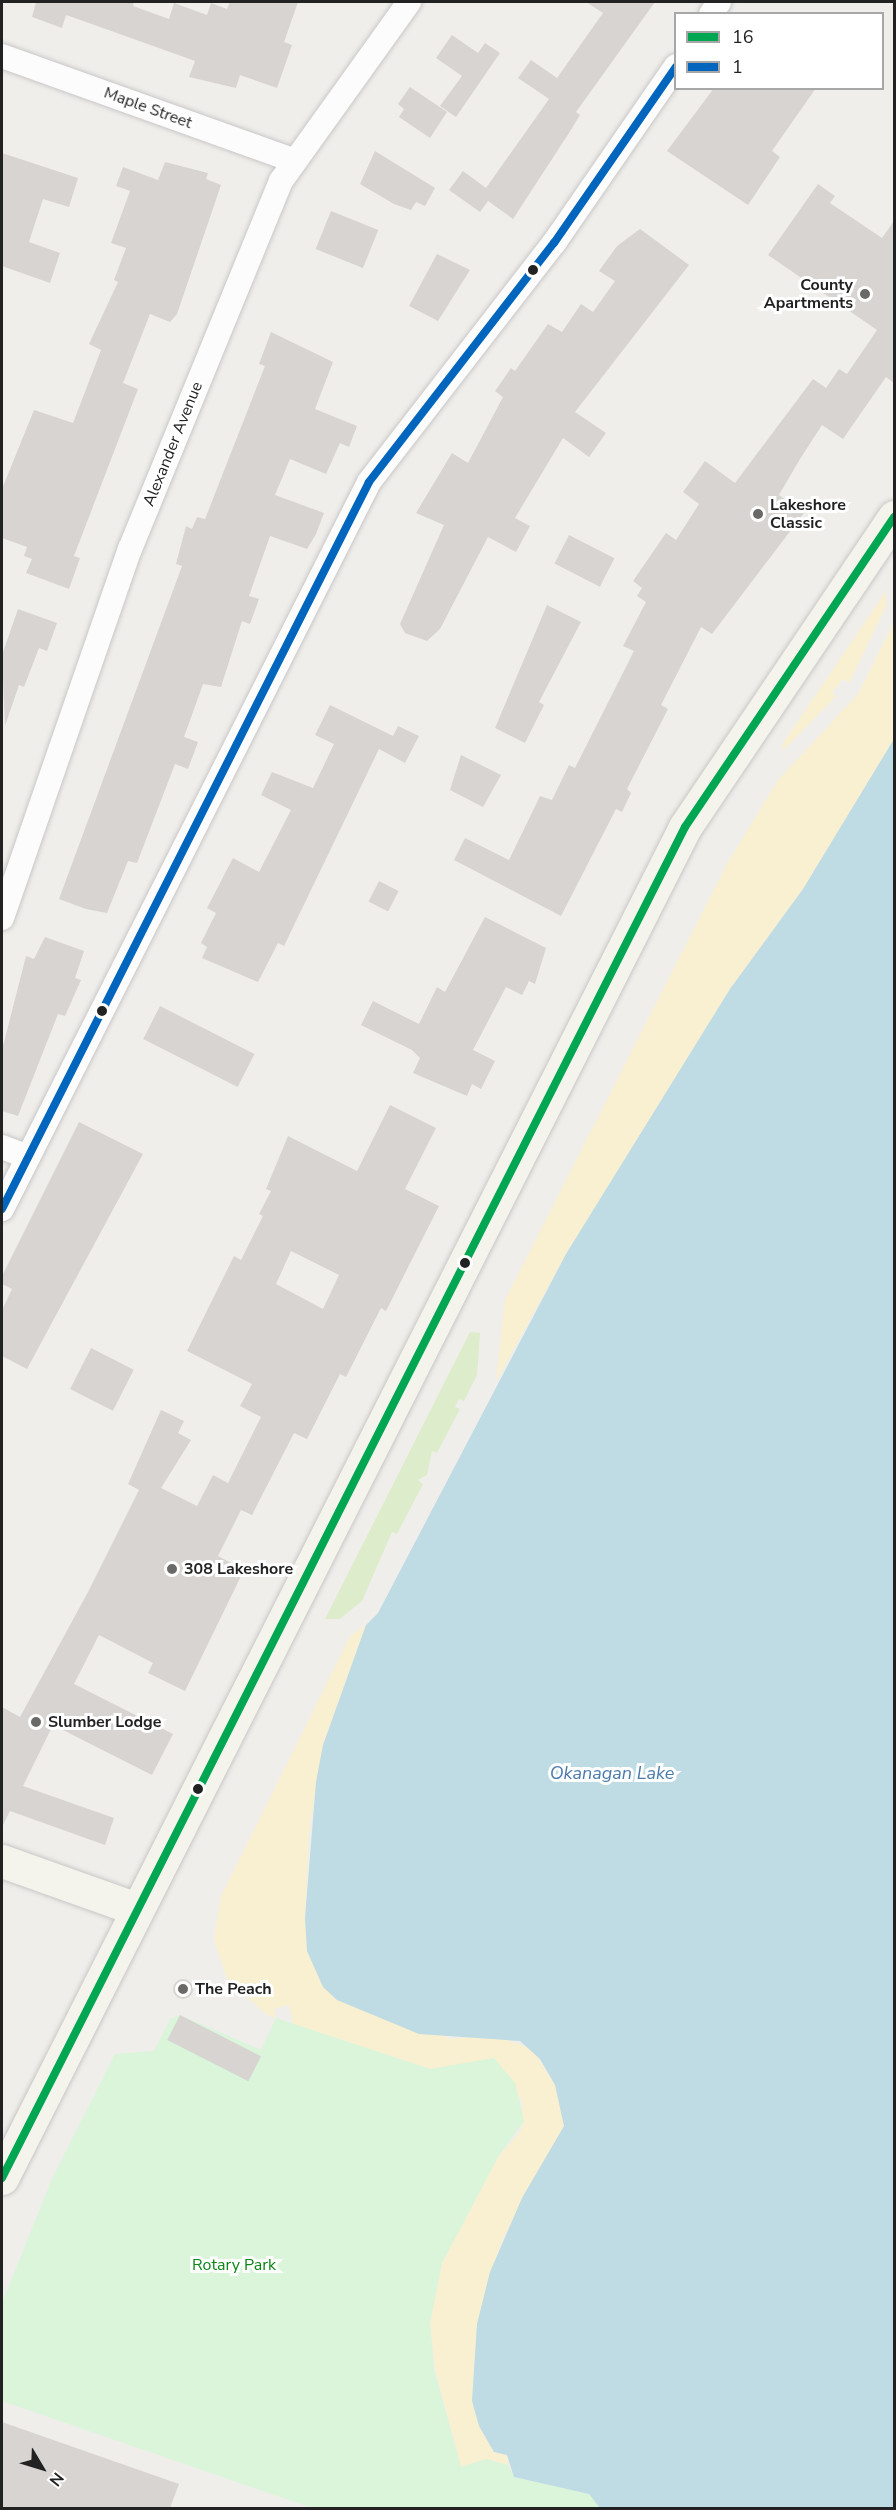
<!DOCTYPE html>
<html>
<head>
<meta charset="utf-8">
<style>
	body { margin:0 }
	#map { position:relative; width:896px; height:2510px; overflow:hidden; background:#f0eeeb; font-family:"Nunito Sans",sans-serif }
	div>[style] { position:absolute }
	.grass>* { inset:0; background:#ddeccb }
	.sand>* { inset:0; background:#f8f0d0 }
	.park>* { inset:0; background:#daf5da }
	.water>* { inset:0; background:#bfdbe3 }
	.building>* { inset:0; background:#d7d4d2; transform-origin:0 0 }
	.round { border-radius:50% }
	.roads { filter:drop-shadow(0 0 2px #c9c8c7) drop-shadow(0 0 2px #c9c8c7) }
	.street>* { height:24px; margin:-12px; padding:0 12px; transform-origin:12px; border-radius:12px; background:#fdfcfc }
	.secondary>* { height:33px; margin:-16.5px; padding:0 16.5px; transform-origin:16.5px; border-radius:16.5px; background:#f4f4ed }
	.bus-1>* { height:8px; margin:-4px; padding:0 4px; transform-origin:4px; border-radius:4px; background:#00a651 }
	.bus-2>* { height:8px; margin:-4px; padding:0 4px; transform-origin:4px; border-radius:4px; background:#0065bd }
	.dots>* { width:16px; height:16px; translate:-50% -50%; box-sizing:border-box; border:3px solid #fff; border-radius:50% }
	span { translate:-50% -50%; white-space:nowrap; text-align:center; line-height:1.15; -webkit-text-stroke:6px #fff; paint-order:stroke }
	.street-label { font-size:16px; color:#222 }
	.poi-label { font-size:16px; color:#222; font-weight:700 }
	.right { translate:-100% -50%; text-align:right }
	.left { translate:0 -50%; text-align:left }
	.park-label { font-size:16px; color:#0c8416 }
	.water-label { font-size:18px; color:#4a7aab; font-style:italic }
	.frame { position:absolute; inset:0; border:3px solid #222; pointer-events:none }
	.legend { position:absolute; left:674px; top:12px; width:210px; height:78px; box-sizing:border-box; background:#fff; border:2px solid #a7a7a7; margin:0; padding:8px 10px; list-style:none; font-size:18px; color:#222 }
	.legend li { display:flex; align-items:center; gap:12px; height:30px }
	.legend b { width:30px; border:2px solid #a7a7a7 }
	.north { position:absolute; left:12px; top:2438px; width:60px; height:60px; -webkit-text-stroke:4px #fff; paint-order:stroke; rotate:128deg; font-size:16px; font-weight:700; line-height:24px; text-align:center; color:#222 }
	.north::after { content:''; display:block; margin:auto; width:21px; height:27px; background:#222; clip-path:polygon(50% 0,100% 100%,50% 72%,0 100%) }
</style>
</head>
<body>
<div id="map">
	<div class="grass">
		<i style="clip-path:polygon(470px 1332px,480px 1333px,477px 1375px,464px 1401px,459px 1399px,455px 1407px,460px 1409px,437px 1453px,432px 1451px,427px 1475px,418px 1480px,423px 1484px,397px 1534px,392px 1532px,362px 1601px,340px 1619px,325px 1619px)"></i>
	</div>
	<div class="sand">
		<i style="clip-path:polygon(886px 591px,886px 606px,849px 683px,843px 679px,832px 693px,836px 696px,784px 750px,781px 746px)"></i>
		<i style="clip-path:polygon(894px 622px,894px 739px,803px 889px,730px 989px,566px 1254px,496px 1381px,505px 1300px,728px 862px,778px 780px,858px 694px)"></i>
		<i style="clip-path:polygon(366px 1625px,323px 1745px,309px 1831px,305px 1919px,449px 2039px,492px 2035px,532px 2049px,555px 2085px,563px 2110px,564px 2126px,502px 2240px,477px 2324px,472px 2402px,479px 2426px,494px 2452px,507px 2455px,508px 2465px,486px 2459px,461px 2467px,435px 2369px,430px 2323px,442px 2263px,498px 2157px,521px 2131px,523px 2103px,494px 2058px,430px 2069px,293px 2024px,289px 2005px,274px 2009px,276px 2018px,266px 2014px,227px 1979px,214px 1939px,221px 1896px,351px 1635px)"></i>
	</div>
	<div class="park">
		<i style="clip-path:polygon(180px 2015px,261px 2050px,276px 2018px,430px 2069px,494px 2058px,515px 2083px,524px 2121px,498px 2157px,442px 2263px,430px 2323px,434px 2369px,461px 2467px,486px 2459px,508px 2465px,514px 2477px,589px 2494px,600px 2508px,312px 2508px,2px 2401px,2px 2303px,51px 2181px,115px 2054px,154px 2051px,170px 2019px)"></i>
	</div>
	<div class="water">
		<i style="clip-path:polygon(894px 739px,894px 2508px,600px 2508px,589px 2494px,514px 2477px,507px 2455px,494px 2452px,479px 2426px,472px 2401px,477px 2324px,490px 2272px,522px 2198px,564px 2126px,555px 2085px,540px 2059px,520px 2041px,419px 2034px,337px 2000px,323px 1987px,307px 1951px,305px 1918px,316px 1782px,323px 1745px,366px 1625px,378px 1613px,566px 1254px,730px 989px,803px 889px)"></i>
	</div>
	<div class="building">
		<i style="clip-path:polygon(36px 2px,134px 2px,133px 6px,169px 19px,174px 3px,207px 15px,211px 3px,227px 9px,230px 2px,298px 2px,284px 42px,292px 45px,277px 88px,240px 75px,236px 88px,189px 77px,195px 61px,103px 28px,66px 15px,62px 28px,32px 17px)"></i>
		<i style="clip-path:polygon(586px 2px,655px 2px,576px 112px,580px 115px,569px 133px,513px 219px,488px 201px,480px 212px,449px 190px,463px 171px,486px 188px,549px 99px,518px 78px,531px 60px,557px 78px,603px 13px)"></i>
		<i style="clip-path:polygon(452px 35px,478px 53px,485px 43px,500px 53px,456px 117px,440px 106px,462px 76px,436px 58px)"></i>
		<i style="clip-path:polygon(410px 87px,447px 112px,430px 138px,399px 117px,404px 109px,398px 104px)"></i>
		<i style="clip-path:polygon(714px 88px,816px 88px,772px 151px,780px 157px,748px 205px,667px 151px)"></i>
		<i style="clip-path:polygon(375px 151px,435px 188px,425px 206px,416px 202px,411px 210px,394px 204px,360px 184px)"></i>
		<i style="clip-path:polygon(2px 153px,78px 178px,69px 207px,43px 199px,29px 242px,60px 253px,50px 283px,2px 266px)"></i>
		<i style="clip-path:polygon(165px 162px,208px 173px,206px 179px,221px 185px,177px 314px,170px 322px,150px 314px,123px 383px,138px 389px,74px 556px,80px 558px,69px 589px,26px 573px,32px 559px,24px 556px,27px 547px,2px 538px,2px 489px,34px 410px,73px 423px,101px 350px,89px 344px,118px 282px,114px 280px,126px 248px,111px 243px,130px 191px,116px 186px,123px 167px,158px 180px)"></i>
		<i style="clip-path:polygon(818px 184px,835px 196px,830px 203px,882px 238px,894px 221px,894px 383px,886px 377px,843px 439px,822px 425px,800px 459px,779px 495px,804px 513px,712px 634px,701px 627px,661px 705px,668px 709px,627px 789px,631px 793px,622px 812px,616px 809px,561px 916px,454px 860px,465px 838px,509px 860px,540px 796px,552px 800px,569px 765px,575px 768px,634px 651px,623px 646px,646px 602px,637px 596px,642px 588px,633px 581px,666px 533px,676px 540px,699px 504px,683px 492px,705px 461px,735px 483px,813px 379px,826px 388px,839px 369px,847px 374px,877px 330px,768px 255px)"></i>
		<i style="left:331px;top:211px;width:51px;height:41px;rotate:22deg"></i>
		<i style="clip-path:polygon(640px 229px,689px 265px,575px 412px,606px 433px,589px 457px,563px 438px,515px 518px,530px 526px,516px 552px,488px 537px,440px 629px,427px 641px,405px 633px,400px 624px,444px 525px,416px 513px,452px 453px,468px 463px,503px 397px,495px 391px,511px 368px,515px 371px,548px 324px,562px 332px,581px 304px,593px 312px,615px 281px,599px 271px,617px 246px)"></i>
		<i style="clip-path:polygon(437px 254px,470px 270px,438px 321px,409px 306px)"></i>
		<i style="clip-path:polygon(271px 332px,333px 362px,315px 409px,357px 426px,349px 447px,340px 443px,326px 474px,290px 459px,275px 495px,324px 513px,316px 534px,307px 549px,270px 536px,249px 596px,259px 599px,250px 624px,242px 621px,221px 687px,203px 684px,184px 737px,198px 742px,188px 769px,175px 764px,137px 863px,128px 861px,107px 913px,86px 909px,59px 899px,182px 566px,176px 564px,186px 526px,192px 529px,197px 517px,205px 519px,265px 366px,259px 364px)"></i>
		<i style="left:569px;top:535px;width:51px;height:32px;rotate:27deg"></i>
		<i style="clip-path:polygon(547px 605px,581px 622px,539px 702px,544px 705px,525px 743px,495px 728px)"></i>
		<i style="clip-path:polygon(18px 609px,57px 623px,47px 651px,39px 648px,24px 687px,19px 685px,5px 726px,2px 655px)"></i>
		<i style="clip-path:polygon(330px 705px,393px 736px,398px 726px,419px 736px,405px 763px,379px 749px,284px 946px,278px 943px,258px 982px,202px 958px,207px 947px,201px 943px,216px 913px,207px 908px,233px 858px,259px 872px,291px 810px,261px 795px,272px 772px,313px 788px,334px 744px,315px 735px)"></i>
		<i style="clip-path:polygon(461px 755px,501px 775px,483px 807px,450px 790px)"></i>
		<i style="left:379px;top:881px;width:22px;height:23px;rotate:27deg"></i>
		<i style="clip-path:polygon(485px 917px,546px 948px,535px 984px,529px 981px,522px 995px,506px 987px,473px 1050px,495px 1061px,481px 1089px,472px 1084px,467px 1096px,413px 1073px,420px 1058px,412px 1050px,361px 1025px,373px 1001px,419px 1024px,437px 987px,445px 992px)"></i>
		<i style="clip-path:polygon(45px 937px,84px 951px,75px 978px,81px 980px,65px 1016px,58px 1014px,18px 1116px,2px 1111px,2px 1050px,26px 956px,34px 959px)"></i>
		<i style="left:160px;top:1006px;width:106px;height:37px;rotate:27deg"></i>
		<i style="clip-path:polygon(evenodd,390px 1105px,436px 1128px,405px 1189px,439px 1206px,386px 1311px,381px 1308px,346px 1377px,340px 1374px,307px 1439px,294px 1433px,252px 1515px,241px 1510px,218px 1556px,244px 1570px,185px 1691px,148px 1673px,153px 1663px,99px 1635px,74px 1684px,173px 1734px,152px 1775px,53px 1725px,23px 1786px,114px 1818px,105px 1845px,10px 1811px,2px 1827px,2px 1707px,20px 1717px,88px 1592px,139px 1490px,128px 1484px,161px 1410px,184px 1421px,178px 1433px,191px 1440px,161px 1488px,197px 1506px,213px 1475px,228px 1483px,261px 1417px,240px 1406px,252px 1384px,187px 1351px,234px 1256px,241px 1260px,263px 1216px,259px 1214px,271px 1191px,266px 1189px,288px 1136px,357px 1171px,390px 1105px,291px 1251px,339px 1275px,323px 1309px,276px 1284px,291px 1251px)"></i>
		<i style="clip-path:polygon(79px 1122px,143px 1154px,27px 1369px,2px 1356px,2px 1310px,12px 1289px,2px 1284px,2px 1276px)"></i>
		<i style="left:91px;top:1348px;width:48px;height:46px;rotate:27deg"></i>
		<i class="round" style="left:173px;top:1979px;width:20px;height:20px"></i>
		<i style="left:180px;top:2015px;width:91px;height:28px;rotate:27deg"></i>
		<i style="clip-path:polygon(2px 2422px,179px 2484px,170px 2508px,2px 2508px)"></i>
	</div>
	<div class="roads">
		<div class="street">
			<i style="left:711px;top:14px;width:14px;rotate:-56deg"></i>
			<i style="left:2px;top:56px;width:311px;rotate:19.7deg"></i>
			<i style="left:2px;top:918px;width:391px;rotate:-70.9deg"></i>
			<i style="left:130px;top:549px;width:398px;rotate:-67.7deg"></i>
			<i style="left:281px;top:181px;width:220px;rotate:-54.4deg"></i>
			<i style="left:2px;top:1147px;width:28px;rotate:21deg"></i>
			<i style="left:2px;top:1209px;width:814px;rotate:-63.21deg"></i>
			<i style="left:369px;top:482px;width:302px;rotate:-52.3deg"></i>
			<i style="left:554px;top:243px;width:215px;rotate:-55.4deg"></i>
		</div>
		<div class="secondary">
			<i style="left:2px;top:1861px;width:143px;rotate:19.6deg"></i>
			<i style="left:2px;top:2178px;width:1514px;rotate:-63.18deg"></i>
			<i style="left:685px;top:827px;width:374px;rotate:-56deg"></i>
		</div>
	</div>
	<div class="bus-1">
		<i style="left:2px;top:2178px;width:1514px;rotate:-63.18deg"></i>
		<i style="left:685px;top:827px;width:374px;rotate:-56deg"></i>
	</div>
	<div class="bus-2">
		<i style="left:2px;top:1209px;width:814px;rotate:-63.21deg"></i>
		<i style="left:369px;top:482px;width:302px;rotate:-52.3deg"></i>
		<i style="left:554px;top:243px;width:214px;rotate:-55.3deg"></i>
	</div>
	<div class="dots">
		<i style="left:533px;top:270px;background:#222"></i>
		<i style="left:865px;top:294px;background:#6a6968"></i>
		<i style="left:758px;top:514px;background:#6a6968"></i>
		<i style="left:102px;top:1011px;background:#222"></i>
		<i style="left:465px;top:1263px;background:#222"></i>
		<i style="left:172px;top:1569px;background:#6a6968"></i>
		<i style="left:36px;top:1722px;background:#6a6968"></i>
		<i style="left:198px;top:1789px;background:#222"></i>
		<i style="left:183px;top:1989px;background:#6a6968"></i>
	</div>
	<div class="street-label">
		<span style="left:148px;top:108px;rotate:20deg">Maple Street</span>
		<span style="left:173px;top:444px;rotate:-68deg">Alexander Avenue</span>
	</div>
	<div class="poi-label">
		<span class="right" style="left:853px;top:294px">County<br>Apartments</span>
		<span class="left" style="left:770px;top:514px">Lakeshore<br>Classic</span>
		<span class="left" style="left:184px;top:1569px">308 Lakeshore</span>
		<span class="left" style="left:48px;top:1722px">Slumber Lodge</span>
		<span class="left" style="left:195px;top:1989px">The Peach</span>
	</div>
	<div class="park-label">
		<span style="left:234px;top:2265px">Rotary Park</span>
	</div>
	<div class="water-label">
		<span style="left:612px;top:1773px">Okanagan Lake</span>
	</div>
	<div class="frame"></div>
	<ul class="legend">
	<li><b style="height:8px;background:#00a651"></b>16</li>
	<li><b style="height:8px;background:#0065bd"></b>1</li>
	</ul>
	<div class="north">N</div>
</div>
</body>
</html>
